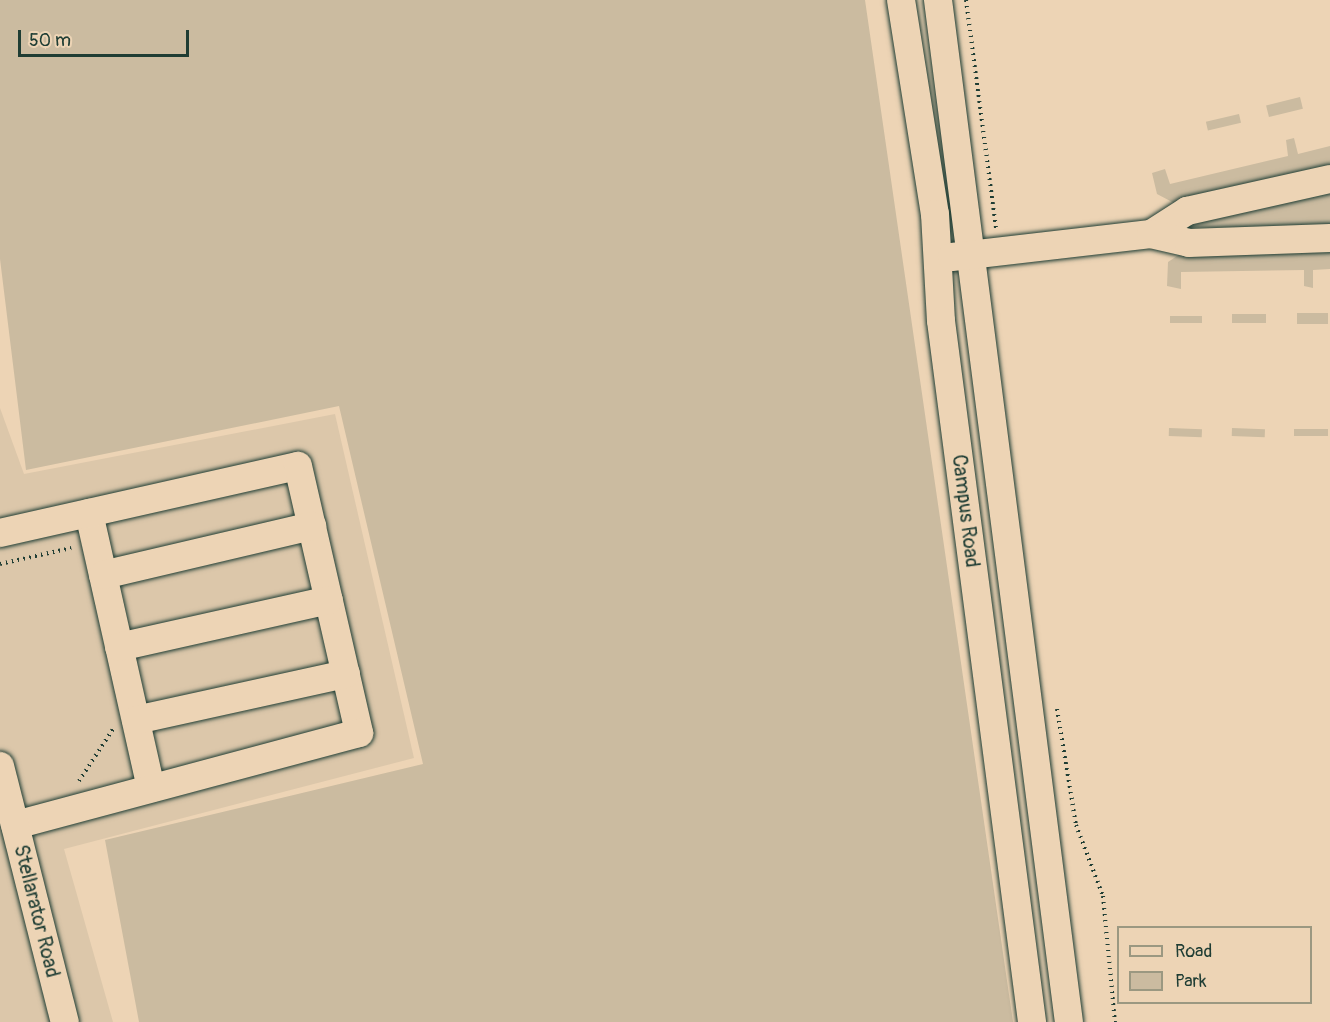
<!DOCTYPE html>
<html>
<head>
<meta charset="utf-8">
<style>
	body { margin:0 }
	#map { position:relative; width:1330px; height:1022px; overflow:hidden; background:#edd4b5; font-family:Pangolin,sans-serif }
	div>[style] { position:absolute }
	.built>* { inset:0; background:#dcc7aa }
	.green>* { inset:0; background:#cbbba0; transform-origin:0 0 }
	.path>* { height:4px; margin-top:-2px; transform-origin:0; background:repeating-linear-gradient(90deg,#1f3d34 0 1.5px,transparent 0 6px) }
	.roads { filter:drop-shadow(0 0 2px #1f3d34) drop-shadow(0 0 2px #1f3d34) }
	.minor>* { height:28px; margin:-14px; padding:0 14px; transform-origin:14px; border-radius:14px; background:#edd4b5 }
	span { translate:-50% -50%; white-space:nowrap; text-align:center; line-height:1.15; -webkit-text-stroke:5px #edd4b5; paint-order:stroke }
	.street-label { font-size:20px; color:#1f3d34 }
	.legend { position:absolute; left:1117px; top:926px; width:195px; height:78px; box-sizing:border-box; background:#edd4b5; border:2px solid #9b9881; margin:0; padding:8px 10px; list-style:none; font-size:18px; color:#1f3d34 }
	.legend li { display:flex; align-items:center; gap:12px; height:30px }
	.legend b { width:30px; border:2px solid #9b9881 }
	.scale { position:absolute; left:18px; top:30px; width:171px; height:27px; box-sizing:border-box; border:3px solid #1f3d34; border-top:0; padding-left:8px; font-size:18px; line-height:21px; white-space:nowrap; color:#1f3d34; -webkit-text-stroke:4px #edd4b5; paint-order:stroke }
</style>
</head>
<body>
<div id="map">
	<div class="built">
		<i style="clip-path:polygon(0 408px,24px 474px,335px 414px,414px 758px,64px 849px,113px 1022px,0 1022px)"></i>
	</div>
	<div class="green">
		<i style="clip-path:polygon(0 0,865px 0,1013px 1022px,139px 1022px,105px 840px,423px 764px,339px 406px,26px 470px,0 259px)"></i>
		<i style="left:1300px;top:97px;width:12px;height:35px;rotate:76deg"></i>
		<i style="left:1239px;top:114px;width:9px;height:34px;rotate:77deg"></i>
		<i style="clip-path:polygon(1294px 138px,1298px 154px,1330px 146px,1330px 167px,1174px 203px,1157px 194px,1152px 173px,1165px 169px,1170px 184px,1288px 156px,1286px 140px)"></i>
		<i style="clip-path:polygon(1330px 190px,1330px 229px,1188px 227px,1213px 218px)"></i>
		<i style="clip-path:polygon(1330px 250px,1330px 269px,1313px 270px,1313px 288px,1304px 286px,1304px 270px,1181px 272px,1181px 289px,1167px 286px,1168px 262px,1183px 252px)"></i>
		<i style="left:1297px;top:313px;width:31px;height:11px"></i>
		<i style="left:1232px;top:314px;width:34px;height:9px"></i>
		<i style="left:1170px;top:316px;width:32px;height:7px"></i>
		<i style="left:1169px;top:428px;width:33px;height:8px;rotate:2deg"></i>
		<i style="left:1232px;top:428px;width:33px;height:8px;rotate:2deg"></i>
		<i style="left:1294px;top:429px;width:34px;height:7px"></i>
	</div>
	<div class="path">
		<i style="left:966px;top:0;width:230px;rotate:82.5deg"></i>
		<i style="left:0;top:564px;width:73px;rotate:-12.7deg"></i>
		<i style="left:1057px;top:709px;width:118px;rotate:80.7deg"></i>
		<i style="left:1076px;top:825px;width:76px;rotate:69.2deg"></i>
		<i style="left:1103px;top:896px;width:127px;rotate:84.6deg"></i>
		<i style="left:79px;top:781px;width:62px;rotate:-56.8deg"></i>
	</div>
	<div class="roads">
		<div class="minor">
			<i style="left:901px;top:0;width:217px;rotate:81deg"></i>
			<i style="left:935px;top:214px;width:107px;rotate:86.8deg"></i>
			<i style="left:941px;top:321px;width:707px;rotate:82.6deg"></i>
			<i style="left:938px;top:0;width:1030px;rotate:82.7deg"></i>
			<i style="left:1151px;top:234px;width:43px;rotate:-32.6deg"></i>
			<i style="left:1187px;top:211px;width:147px;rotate:-12.6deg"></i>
			<i style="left:952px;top:257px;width:200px;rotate:-6.6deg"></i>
			<i style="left:1151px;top:234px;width:39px;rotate:13deg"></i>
			<i style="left:1189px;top:243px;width:141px;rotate:-2deg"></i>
			<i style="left:89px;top:513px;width:282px;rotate:77.3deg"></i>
			<i style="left:0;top:533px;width:305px;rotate:-12.7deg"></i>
			<i style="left:298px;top:466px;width:274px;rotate:77.1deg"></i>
			<i style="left:359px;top:733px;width:356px;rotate:165deg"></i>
			<i style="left:103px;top:575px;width:215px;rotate:-13.2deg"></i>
			<i style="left:119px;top:647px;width:215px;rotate:-12.6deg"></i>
			<i style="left:136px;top:720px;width:215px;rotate:-12.4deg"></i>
			<i style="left:0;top:766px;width:264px;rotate:75.8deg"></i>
		</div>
	</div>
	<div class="street-label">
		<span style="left:966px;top:511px;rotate:83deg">Campus Road</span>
		<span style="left:37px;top:911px;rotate:76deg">Stellarator Road</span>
	</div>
	<ul class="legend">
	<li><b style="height:8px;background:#edd4b5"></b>Road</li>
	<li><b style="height:16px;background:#cbbba0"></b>Park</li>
	</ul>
	<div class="scale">50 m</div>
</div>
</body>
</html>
